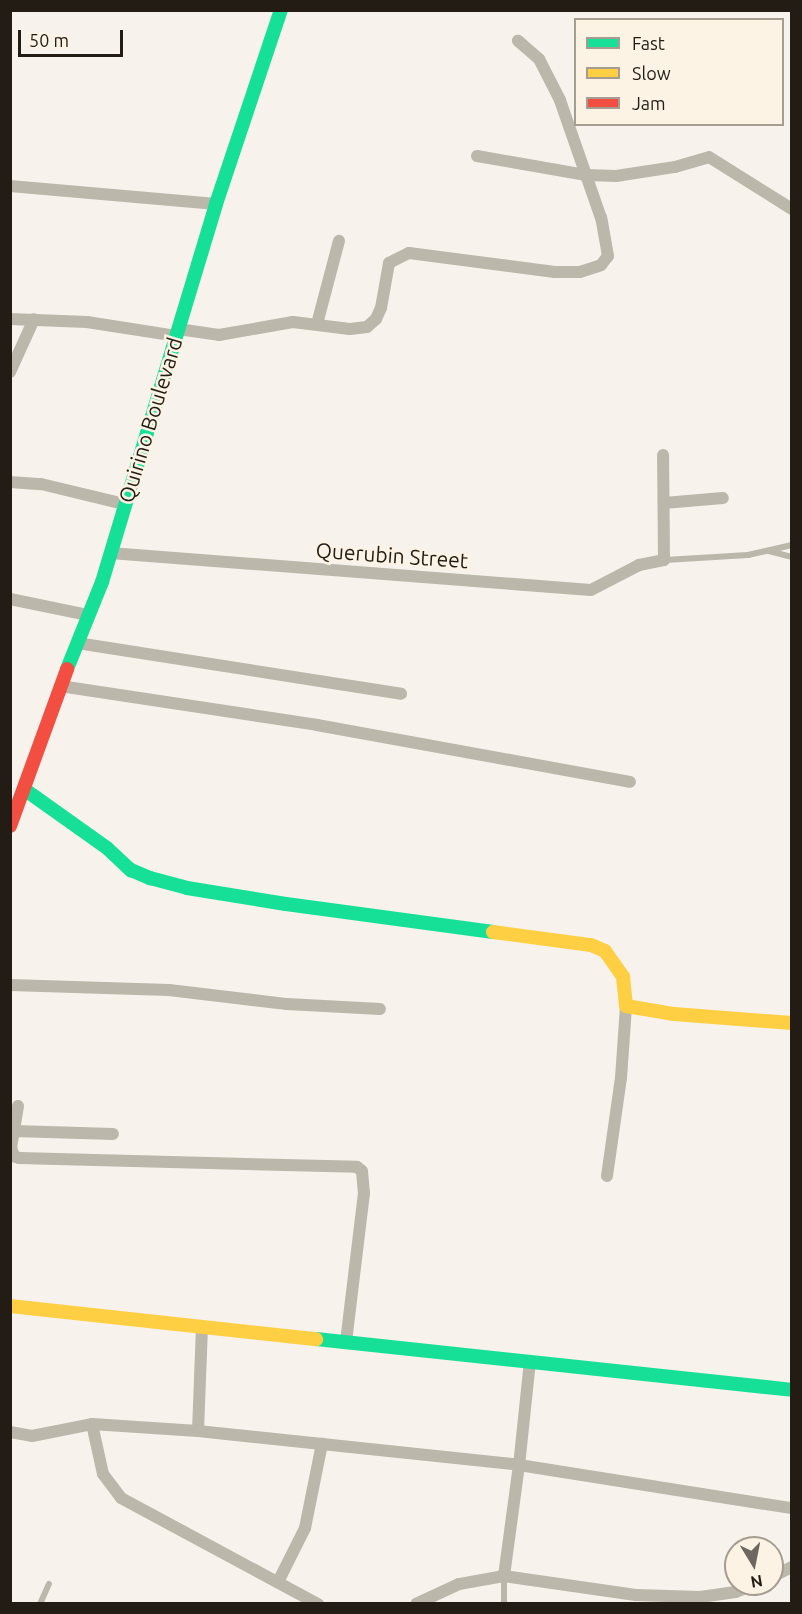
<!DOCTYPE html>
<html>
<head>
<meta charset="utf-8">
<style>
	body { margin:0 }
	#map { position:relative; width:802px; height:1614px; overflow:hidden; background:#f7f2eb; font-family:Ubuntu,sans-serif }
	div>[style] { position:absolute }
	.lane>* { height:6px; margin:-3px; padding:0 3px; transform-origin:3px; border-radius:3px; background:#bbb7ab }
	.street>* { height:12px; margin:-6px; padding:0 6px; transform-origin:6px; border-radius:6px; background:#bbb7ab }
	.fast>* { height:14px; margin:-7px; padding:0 7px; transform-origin:7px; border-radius:7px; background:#16e098 }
	.slow>* { height:14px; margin:-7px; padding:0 7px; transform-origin:7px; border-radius:7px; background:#ffcf43 }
	.jam>* { height:14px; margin:-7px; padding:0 7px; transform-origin:7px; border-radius:7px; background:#f24e42 }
	span { translate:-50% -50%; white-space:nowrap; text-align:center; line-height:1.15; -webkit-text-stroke:5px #fdf3e5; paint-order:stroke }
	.street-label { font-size:21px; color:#221c14 }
	.frame { position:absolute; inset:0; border:12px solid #221c14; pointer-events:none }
	.legend { position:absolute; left:574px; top:18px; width:210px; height:108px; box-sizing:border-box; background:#fdf3e5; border:2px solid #a59d91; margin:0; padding:8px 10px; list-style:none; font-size:18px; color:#221c14 }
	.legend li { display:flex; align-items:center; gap:12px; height:30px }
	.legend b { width:30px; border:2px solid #a59d91 }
	.north { position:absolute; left:724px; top:1536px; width:60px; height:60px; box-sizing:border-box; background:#fdf3e5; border:2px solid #a59d91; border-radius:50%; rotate:170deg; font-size:16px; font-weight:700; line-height:24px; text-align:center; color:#221c14 }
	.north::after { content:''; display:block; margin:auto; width:21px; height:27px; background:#6d675f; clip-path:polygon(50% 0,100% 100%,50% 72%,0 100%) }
	.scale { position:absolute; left:18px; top:30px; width:105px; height:27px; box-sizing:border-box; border:3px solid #221c14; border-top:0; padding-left:8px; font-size:18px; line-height:21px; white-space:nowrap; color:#221c14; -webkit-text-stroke:4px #fdf3e5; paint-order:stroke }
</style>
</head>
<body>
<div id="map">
	<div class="lane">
		<i style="left:769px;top:551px;width:24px;rotate:15deg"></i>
		<i style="left:665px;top:560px;width:83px;rotate:-3.4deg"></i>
		<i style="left:748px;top:555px;width:45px;rotate:-12.8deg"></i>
		<i style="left:40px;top:1604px;width:22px;rotate:-66deg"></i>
		<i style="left:504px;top:1604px;width:28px;rotate:-90deg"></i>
	</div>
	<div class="street">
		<i style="left:477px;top:156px;width:111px;rotate:9.9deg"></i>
		<i style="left:586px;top:175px;width:30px;rotate:2deg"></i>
		<i style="left:616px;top:176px;width:60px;rotate:-8.7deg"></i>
		<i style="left:675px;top:167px;width:35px;rotate:-16deg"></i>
		<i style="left:709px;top:157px;width:98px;rotate:32.1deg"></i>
		<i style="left:10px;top:186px;width:207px;rotate:5deg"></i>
		<i style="left:10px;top:319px;width:77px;rotate:2.2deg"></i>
		<i style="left:87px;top:322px;width:90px;rotate:8.9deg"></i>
		<i style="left:317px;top:324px;width:86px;rotate:-75.2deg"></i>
		<i style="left:178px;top:329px;width:41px;rotate:8.3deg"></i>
		<i style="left:219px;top:335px;width:75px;rotate:-10deg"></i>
		<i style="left:293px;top:322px;width:57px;rotate:7deg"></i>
		<i style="left:350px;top:329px;width:17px;rotate:-7deg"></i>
		<i style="left:367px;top:327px;width:12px;rotate:-42deg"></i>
		<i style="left:376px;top:319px;width:12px;rotate:-66deg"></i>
		<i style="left:381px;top:308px;width:46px;rotate:-79.9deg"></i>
		<i style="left:389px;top:263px;width:22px;rotate:-27deg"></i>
		<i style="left:409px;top:253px;width:147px;rotate:7.4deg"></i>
		<i style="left:555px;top:272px;width:25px"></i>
		<i style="left:580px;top:272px;width:22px;rotate:-18deg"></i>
		<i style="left:601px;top:265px;width:11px;rotate:-52deg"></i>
		<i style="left:608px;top:256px;width:39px;rotate:-100deg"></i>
		<i style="left:601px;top:218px;width:125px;rotate:-109.2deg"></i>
		<i style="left:560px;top:100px;width:46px;rotate:-117.1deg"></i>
		<i style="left:539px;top:59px;width:28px;rotate:-139deg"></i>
		<i style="left:10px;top:372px;width:58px;rotate:-65.6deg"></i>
		<i style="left:10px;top:482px;width:31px;rotate:4deg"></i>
		<i style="left:41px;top:484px;width:85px;rotate:13.5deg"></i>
		<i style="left:664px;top:503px;width:59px;rotate:-4.8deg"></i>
		<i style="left:110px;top:553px;width:482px;rotate:4.4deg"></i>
		<i style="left:591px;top:590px;width:54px;rotate:-27.5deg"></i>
		<i style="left:639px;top:565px;width:25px;rotate:-11deg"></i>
		<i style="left:664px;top:560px;width:105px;rotate:-90.5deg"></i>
		<i style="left:10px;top:599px;width:80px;rotate:11.6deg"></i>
		<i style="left:77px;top:643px;width:328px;rotate:8.9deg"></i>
		<i style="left:60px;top:686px;width:260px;rotate:8.6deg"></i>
		<i style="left:317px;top:725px;width:318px;rotate:10.3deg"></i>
		<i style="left:10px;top:985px;width:159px;rotate:1.8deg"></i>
		<i style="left:169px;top:990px;width:119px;rotate:6.8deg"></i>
		<i style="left:287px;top:1004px;width:93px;rotate:3.1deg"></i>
		<i style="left:18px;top:1106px;width:43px;rotate:99.5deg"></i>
		<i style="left:11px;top:1148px;width:9px;rotate:69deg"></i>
		<i style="left:14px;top:1156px;width:5px;rotate:22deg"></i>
		<i style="left:19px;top:1158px;width:338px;rotate:1.5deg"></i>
		<i style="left:357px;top:1167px;width:6px;rotate:39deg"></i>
		<i style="left:362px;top:1171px;width:22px;rotate:85deg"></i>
		<i style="left:364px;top:1193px;width:150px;rotate:96.9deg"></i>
		<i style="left:14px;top:1131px;width:99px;rotate:1.7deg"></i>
		<i style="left:607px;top:1176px;width:99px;rotate:-81.9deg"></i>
		<i style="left:621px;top:1078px;width:72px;rotate:-86deg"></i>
		<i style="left:530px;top:1361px;width:105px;rotate:96deg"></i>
		<i style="left:519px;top:1465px;width:276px;rotate:9deg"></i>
		<i style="left:92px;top:1424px;width:51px;rotate:77.6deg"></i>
		<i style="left:103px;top:1474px;width:30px;rotate:53deg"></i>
		<i style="left:121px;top:1498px;width:224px;rotate:28.3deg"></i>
		<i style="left:198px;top:1431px;width:104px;rotate:-87.8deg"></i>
		<i style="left:10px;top:1432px;width:22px;rotate:10deg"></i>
		<i style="left:32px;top:1436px;width:61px;rotate:-11.3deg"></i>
		<i style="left:92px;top:1424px;width:106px;rotate:3.8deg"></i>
		<i style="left:198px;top:1431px;width:323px;rotate:6deg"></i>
		<i style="left:519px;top:1465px;width:112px;rotate:97.7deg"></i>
		<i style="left:504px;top:1576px;width:46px;rotate:169.9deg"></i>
		<i style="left:459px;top:1584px;width:47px;rotate:155.1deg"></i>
		<i style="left:504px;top:1576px;width:133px;rotate:8.2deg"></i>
		<i style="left:636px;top:1595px;width:64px;rotate:1.8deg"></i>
		<i style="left:700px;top:1597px;width:36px;rotate:-8deg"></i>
		<i style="left:736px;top:1592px;width:21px;rotate:-23deg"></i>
		<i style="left:772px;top:1577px;width:22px;rotate:-27deg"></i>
		<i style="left:278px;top:1582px;width:60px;rotate:-63.4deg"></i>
		<i style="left:305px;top:1528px;width:86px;rotate:-78.6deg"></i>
	</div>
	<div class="fast">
		<i style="left:67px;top:669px;width:94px;rotate:-68.1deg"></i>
		<i style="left:102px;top:582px;width:395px;rotate:-73.2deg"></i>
		<i style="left:216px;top:204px;width:205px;rotate:-71.5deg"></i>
		<i style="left:24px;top:789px;width:102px;rotate:35.4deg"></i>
		<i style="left:107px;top:848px;width:33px;rotate:43deg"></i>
		<i style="left:131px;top:870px;width:21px;rotate:23deg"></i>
		<i style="left:150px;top:878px;width:38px;rotate:15deg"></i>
		<i style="left:187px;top:888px;width:100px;rotate:9.2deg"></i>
		<i style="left:286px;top:904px;width:209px;rotate:7.7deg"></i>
		<i style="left:316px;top:1339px;width:479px;rotate:6.1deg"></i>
	</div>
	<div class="slow">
		<i style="left:493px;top:932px;width:99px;rotate:7.6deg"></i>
		<i style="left:591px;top:945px;width:15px;rotate:23deg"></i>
		<i style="left:605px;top:951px;width:32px;rotate:55deg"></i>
		<i style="left:623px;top:977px;width:29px;rotate:84deg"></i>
		<i style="left:626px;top:1006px;width:49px;rotate:9.5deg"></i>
		<i style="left:674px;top:1014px;width:118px;rotate:4.4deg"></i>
		<i style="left:10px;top:1306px;width:308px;rotate:6.2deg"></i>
	</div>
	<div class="jam">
		<i style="left:10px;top:826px;width:167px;rotate:-70deg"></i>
	</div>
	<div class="street-label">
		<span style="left:150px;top:420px;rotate:-73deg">Quirino Boulevard</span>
		<span style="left:392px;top:555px;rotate:4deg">Querubin Street</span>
	</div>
	<div class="frame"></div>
	<ul class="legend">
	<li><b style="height:8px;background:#16e098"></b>Fast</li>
	<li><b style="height:8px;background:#ffcf43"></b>Slow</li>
	<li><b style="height:8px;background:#f24e42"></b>Jam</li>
	</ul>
	<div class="north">N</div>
	<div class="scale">50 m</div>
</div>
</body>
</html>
